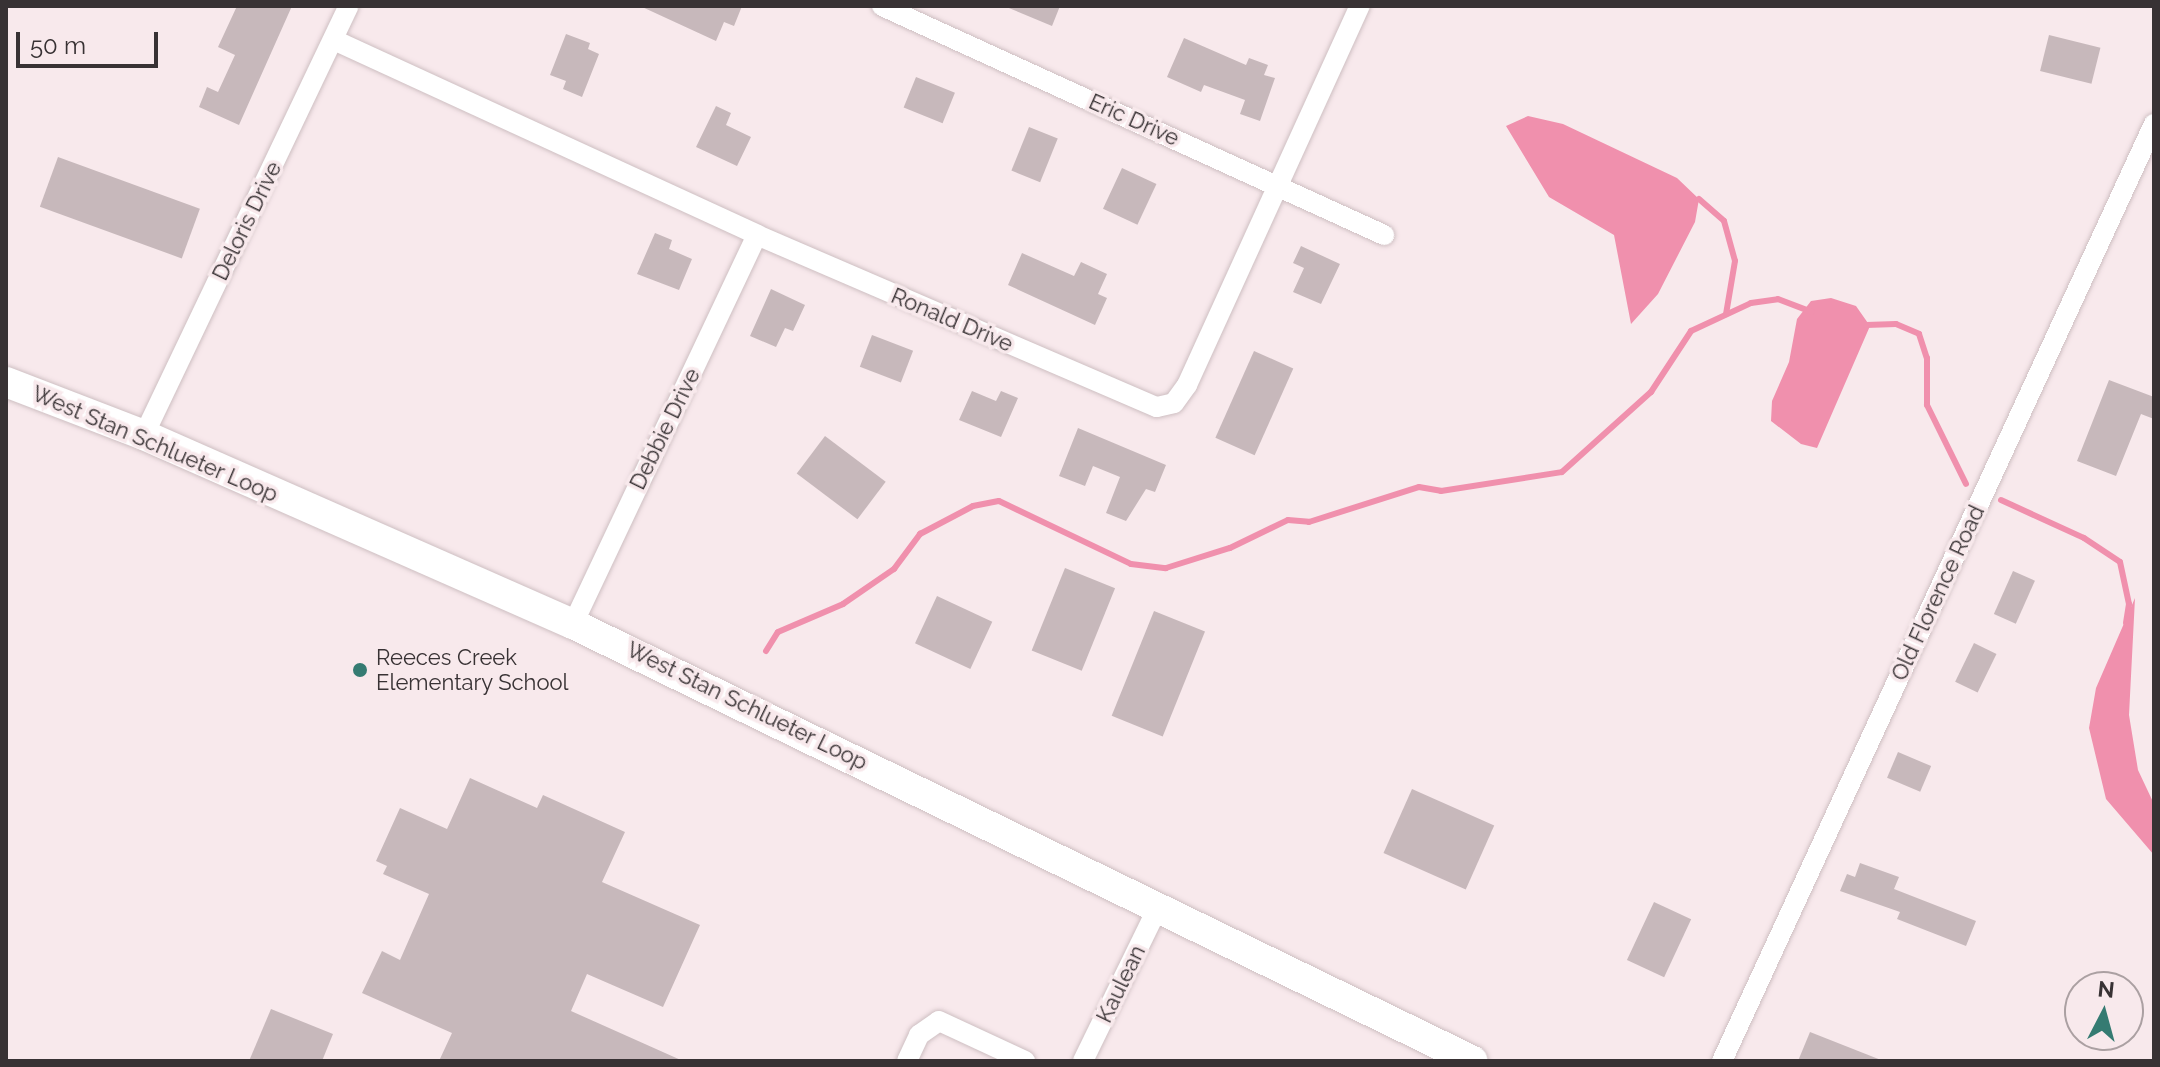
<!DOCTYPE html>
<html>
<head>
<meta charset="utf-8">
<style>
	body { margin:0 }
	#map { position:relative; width:2160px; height:1067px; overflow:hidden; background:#f8e9ec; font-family:Raleway,sans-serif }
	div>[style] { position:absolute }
	.water>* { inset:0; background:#f090ad }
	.stream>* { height:6px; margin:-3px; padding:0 3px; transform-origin:3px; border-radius:3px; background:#f090ad }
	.building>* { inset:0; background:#c7b8bb; transform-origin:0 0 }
	.roads { filter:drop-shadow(0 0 2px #cebfc2) drop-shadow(0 0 2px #cebfc2) }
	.minor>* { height:20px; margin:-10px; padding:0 10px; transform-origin:10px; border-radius:10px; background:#fff }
	.secondary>* { height:30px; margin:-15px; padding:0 15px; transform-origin:15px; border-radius:15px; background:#fff }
	.dots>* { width:22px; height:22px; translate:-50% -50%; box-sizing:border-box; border:4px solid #f8e9ec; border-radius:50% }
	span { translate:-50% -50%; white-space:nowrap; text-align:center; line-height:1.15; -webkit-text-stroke:7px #f8e9ec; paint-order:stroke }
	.street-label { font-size:22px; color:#383234 }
	.poi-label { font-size:22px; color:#383234 }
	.left { translate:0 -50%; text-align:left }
	.frame { position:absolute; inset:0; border:8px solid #383234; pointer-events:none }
	.north { position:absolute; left:2064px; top:971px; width:80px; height:80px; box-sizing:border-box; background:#f8e9ec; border:2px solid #aba0a2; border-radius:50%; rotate:6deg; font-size:22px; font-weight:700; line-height:32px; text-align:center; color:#383234 }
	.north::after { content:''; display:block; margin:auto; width:28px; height:36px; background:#357b72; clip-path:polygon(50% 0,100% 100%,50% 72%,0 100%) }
	.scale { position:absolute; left:16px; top:32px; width:142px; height:36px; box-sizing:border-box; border:4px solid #383234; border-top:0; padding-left:10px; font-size:24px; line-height:28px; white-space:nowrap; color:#383234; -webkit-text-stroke:6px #f8e9ec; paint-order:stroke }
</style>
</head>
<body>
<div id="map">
	<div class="water">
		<i style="clip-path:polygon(1528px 116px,1563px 124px,1677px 178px,1699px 199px,1695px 222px,1658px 294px,1631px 324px,1614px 235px,1549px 197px,1506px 126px)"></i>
		<i style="clip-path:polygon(1831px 298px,1856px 306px,1870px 326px,1817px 448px,1801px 444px,1771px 421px,1772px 401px,1789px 362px,1797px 319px,1811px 301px)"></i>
		<i style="clip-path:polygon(2135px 598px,2129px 715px,2138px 770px,2154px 804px,2154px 855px,2106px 799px,2089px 728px,2096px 688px)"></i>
	</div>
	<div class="stream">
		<i style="left:1699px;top:199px;width:33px;rotate:41deg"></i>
		<i style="left:1724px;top:221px;width:41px;rotate:74.6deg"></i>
		<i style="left:1735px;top:261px;width:54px;rotate:99.6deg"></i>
		<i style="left:1866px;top:325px;width:30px;rotate:-2deg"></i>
		<i style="left:1896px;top:324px;width:25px;rotate:23deg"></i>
		<i style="left:1919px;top:334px;width:25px;rotate:72deg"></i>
		<i style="left:1927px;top:358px;width:47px;rotate:90deg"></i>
		<i style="left:1927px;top:405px;width:88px;rotate:63.7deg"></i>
		<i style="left:2001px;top:500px;width:91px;rotate:24.6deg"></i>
		<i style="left:2084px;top:538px;width:43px;rotate:33.7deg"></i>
		<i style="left:2120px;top:562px;width:43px;rotate:77.9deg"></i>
		<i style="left:2129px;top:604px;width:19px;rotate:99deg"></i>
		<i style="left:766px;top:651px;width:22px;rotate:-58deg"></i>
		<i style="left:778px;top:632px;width:71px;rotate:-23.3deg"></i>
		<i style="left:843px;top:604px;width:62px;rotate:-34.5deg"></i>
		<i style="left:894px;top:569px;width:44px;rotate:-53.4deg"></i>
		<i style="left:920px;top:534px;width:60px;rotate:-27.8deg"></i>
		<i style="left:973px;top:506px;width:26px;rotate:-11deg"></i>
		<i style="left:999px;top:501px;width:146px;rotate:25.5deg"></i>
		<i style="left:1131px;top:564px;width:35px;rotate:7deg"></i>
		<i style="left:1166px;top:568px;width:67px;rotate:-17.4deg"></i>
		<i style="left:1230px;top:548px;width:64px;rotate:-25.8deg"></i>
		<i style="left:1288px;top:520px;width:21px;rotate:5deg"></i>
		<i style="left:1309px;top:522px;width:115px;rotate:-17.7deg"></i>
		<i style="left:1419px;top:487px;width:22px;rotate:10deg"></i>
		<i style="left:1441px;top:491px;width:122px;rotate:-8.9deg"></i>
		<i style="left:1562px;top:472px;width:120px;rotate:-42deg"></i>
		<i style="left:1651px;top:392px;width:73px;rotate:-56.7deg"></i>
		<i style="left:1691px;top:331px;width:66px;rotate:-25deg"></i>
		<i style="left:1751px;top:303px;width:27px;rotate:-8deg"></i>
		<i style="left:1778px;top:299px;width:36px;rotate:21deg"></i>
	</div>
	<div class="building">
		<i style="clip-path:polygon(237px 6px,292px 6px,239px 125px,199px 107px,207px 87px,218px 92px,235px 55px,218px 47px)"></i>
		<i style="clip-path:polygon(640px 6px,742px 6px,734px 26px,724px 22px,716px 41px)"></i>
		<i style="clip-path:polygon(1004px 6px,1060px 6px,1052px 26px)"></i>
		<i style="clip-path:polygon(566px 34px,590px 43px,588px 49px,599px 54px,582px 97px,563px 89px,566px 81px,550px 75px)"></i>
		<i style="left:2049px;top:35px;width:53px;height:37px;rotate:14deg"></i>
		<i style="clip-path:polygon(1184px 38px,1246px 65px,1249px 58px,1268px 65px,1264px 75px,1275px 78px,1260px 121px,1240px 114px,1245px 100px,1204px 85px,1201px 92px,1167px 77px)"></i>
		<i style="left:916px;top:77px;width:42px;height:33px;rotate:22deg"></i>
		<i style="clip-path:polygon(716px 106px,731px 113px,726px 125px,751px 137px,737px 166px,696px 147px)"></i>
		<i style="left:1029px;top:127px;width:31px;height:47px;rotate:22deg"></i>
		<i style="left:58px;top:157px;width:151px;height:53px;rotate:20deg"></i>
		<i style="left:1122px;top:168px;width:38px;height:45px;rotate:25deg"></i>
		<i style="clip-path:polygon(655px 233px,672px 240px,669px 249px,692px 259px,679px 290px,637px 274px)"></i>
		<i style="clip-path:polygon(1301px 246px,1340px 264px,1321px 304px,1293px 292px,1304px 268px,1293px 263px)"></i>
		<i style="clip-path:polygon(1022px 253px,1074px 276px,1081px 262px,1107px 274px,1098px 294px,1107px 298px,1095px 325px,1008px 285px)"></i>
		<i style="clip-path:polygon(771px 289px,805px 305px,793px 331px,785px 328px,776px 347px,750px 336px)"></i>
		<i style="left:872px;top:335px;width:44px;height:34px;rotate:21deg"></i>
		<i style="left:1254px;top:351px;width:43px;height:95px;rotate:24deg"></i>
		<i style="clip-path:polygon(2109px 380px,2154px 397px,2154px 419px,2141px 414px,2116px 476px,2077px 461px)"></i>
		<i style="clip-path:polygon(972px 391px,996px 401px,1001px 391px,1018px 398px,1001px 437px,959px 420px)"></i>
		<i style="clip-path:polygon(1078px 428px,1166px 465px,1155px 492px,1146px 489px,1126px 521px,1106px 513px,1120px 477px,1093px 466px,1085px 486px,1059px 476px)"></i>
		<i style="left:825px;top:436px;width:76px;height:47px;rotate:37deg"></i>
		<i style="left:1065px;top:568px;width:54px;height:89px;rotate:22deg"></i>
		<i style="left:2013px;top:571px;width:24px;height:47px;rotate:24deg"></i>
		<i style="left:937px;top:596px;width:61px;height:52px;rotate:25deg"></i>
		<i style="left:1154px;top:611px;width:55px;height:113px;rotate:22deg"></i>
		<i style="left:1974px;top:643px;width:25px;height:43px;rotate:26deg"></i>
		<i style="left:1898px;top:752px;width:36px;height:28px;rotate:23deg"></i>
		<i style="clip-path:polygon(470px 778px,537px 808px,543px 795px,625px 832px,602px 882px,700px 925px,663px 1007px,587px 974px,571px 1011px,683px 1061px,439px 1061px,452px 1033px,362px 993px,382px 951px,400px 960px,429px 894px,383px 874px,387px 866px,376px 861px,400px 808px,447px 829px)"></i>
		<i style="left:1412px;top:789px;width:90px;height:70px;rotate:24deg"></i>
		<i style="clip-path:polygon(1860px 863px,1899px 877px,1894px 889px,1976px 921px,1966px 946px,1897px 919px,1900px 912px,1840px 891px,1847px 874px,1855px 877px)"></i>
		<i style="left:1654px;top:902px;width:41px;height:64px;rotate:25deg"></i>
		<i style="clip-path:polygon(271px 1009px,333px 1034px,322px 1061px,249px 1061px)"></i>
		<i style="clip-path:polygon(1810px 1032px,1881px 1060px,1881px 1061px,1798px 1061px)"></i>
	</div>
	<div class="roads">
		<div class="minor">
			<i style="left:882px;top:6px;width:552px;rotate:24.52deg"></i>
			<i style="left:334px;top:40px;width:466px;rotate:24.7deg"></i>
			<i style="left:757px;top:235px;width:435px;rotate:23.3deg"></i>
			<i style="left:1157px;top:407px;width:17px;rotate:-13deg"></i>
			<i style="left:1174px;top:403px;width:22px;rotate:-54deg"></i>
			<i style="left:1187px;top:385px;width:417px;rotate:-65.5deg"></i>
			<i style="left:144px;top:435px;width:475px;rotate:-64.5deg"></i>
			<i style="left:573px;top:624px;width:430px;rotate:-64.7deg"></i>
			<i style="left:907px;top:1061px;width:29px;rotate:-65deg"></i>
			<i style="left:919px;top:1035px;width:24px;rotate:-35deg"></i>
			<i style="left:939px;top:1021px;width:95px;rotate:24.9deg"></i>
			<i style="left:1083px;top:1061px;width:171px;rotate:-64deg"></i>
			<i style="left:1722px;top:1061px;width:1032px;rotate:-65.25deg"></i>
		</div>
		<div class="secondary">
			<i style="left:6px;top:382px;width:148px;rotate:21deg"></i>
			<i style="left:144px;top:435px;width:469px;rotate:23.8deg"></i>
			<i style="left:573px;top:624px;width:1000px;rotate:25.9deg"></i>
		</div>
	</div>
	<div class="dots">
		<i style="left:360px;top:670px;background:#357b72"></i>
	</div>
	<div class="street-label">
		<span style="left:1134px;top:120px;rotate:24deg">Eric Drive</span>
		<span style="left:247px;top:221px;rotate:-64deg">Deloris Drive</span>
		<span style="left:952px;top:320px;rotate:23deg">Ronald Drive</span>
		<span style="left:665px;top:429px;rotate:-64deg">Debbie Drive</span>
		<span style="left:155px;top:444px;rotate:23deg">West Stan Schlueter Loop</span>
		<span style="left:1938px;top:593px;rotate:-65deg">Old Florence Road</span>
		<span style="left:747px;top:706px;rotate:26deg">West Stan Schlueter Loop</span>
		<span style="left:1121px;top:984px;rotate:-64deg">Kaulean</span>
	</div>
	<div class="poi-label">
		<span class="left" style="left:376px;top:670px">Reeces Creek<br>Elementary School</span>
	</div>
	<div class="frame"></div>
	<div class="north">N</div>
	<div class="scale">50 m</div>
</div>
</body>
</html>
